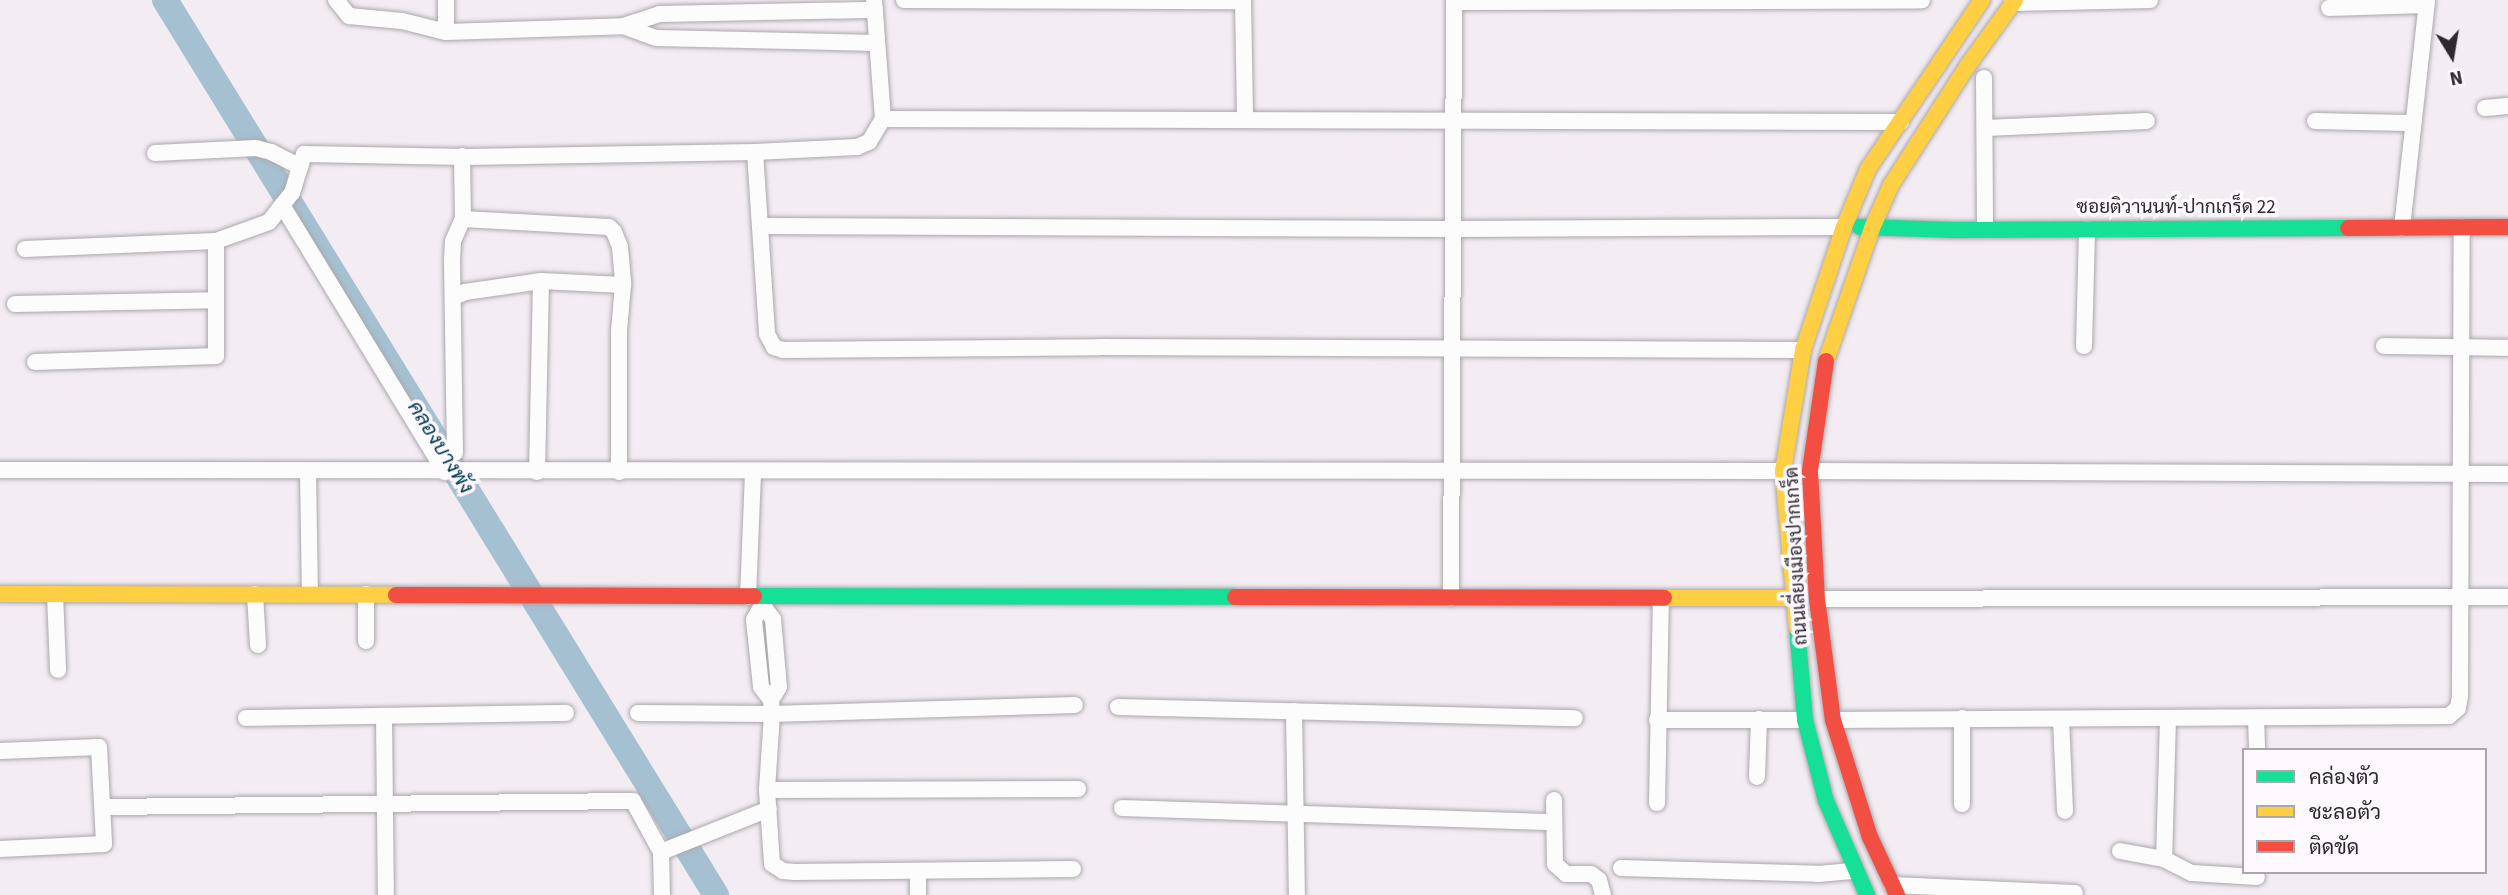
<!DOCTYPE html>
<html>
<head>
<meta charset="utf-8">
<style>
	body { margin:0 }
	#map { position:relative; width:2508px; height:895px; overflow:hidden; background:#f3edf3; font-family:"Source Sans 3",Sarabun,sans-serif }
	div>[style] { position:absolute }
	.river>* { height:26px; margin:-13px; padding:0 13px; transform-origin:13px; border-radius:13px; background:#a5c0d1 }
	.roads { filter:drop-shadow(0 0 2px #aba7ab) drop-shadow(0 0 2px #aba7ab) }
	.street>* { height:16px; margin:-8px; padding:0 8px; transform-origin:8px; border-radius:8px; background:#fdfcfd }
	.fast>* { height:16px; margin:-8px; padding:0 8px; transform-origin:8px; border-radius:8px; background:#16e098 }
	.slow>* { height:16px; margin:-8px; padding:0 8px; transform-origin:8px; border-radius:8px; background:#ffcf43 }
	.jam>* { height:16px; margin:-8px; padding:0 8px; transform-origin:8px; border-radius:8px; background:#f24e42 }
	span { translate:-50% -50%; white-space:nowrap; text-align:center; line-height:1.15; -webkit-text-stroke:7px #fef9fe; paint-order:stroke }
	.street-label { font-size:19px; color:#2e292e }
	.water-label { font-size:21px; color:#003c52; font-style:italic }
	.legend { position:absolute; left:2242px; top:748px; width:245px; height:126px; box-sizing:border-box; background:#fef9fe; border:2px solid #aba6ab; margin:0; padding:9px 12px; list-style:none; font-size:21px; color:#2e292e }
	.legend li { display:flex; align-items:center; gap:14px; height:35px }
	.legend b { width:35px; border:2px solid #aba6ab }
	.north { position:absolute; left:2417px; top:21px; width:70px; height:70px; -webkit-text-stroke:5px #fef9fe; paint-order:stroke; rotate:169deg; font-size:19px; font-weight:700; line-height:28px; text-align:center; color:#2e292e }
	.north::after { content:''; display:block; margin:auto; width:24px; height:32px; background:#2e292e; clip-path:polygon(50% 0,100% 100%,50% 72%,0 100%) }
</style>
</head>
<body>
<div id="map">
	<div class="river">
		<i style="left:165px;top:0;width:1051px;rotate:58.38deg"></i>
	</div>
	<div class="roads">
		<div class="street">
			<i style="left:336px;top:0;width:21px;rotate:51deg"></i>
			<i style="left:349px;top:16px;width:53px;rotate:5.4deg"></i>
			<i style="left:402px;top:21px;width:45px;rotate:14deg"></i>
			<i style="left:446px;top:32px;width:177px;rotate:-1.9deg"></i>
			<i style="left:623px;top:26px;width:38px;rotate:-18deg"></i>
			<i style="left:659px;top:14px;width:216px;rotate:-1.1deg"></i>
			<i style="left:904px;top:0;width:339px;rotate:0.2deg"></i>
			<i style="left:1243px;top:0;width:119px;rotate:89deg"></i>
			<i style="left:1454px;top:2px;width:468px;rotate:-0.2deg"></i>
			<i style="left:2012px;top:3px;width:138px;rotate:-1.2deg"></i>
			<i style="left:2329px;top:8px;width:97px;rotate:-1.8deg"></i>
			<i style="left:623px;top:26px;width:35px;rotate:20deg"></i>
			<i style="left:656px;top:38px;width:219px;rotate:1.3deg"></i>
			<i style="left:446px;top:32px;width:32px;rotate:-90deg"></i>
			<i style="left:1984px;top:78px;width:150px;rotate:89.6deg"></i>
			<i style="left:2485px;top:108px;width:23px;rotate:-5deg"></i>
			<i style="left:883px;top:119px;width:1018px;rotate:0.17deg"></i>
			<i style="left:2315px;top:121px;width:98px;rotate:1.2deg"></i>
			<i style="left:1985px;top:128px;width:162px;rotate:-2.5deg"></i>
			<i style="left:755px;top:152px;width:182px;rotate:86.2deg"></i>
			<i style="left:767px;top:334px;width:15px;rotate:62deg"></i>
			<i style="left:774px;top:347px;width:9px;rotate:18deg"></i>
			<i style="left:783px;top:350px;width:316px;rotate:-0.5deg"></i>
			<i style="left:1099px;top:347px;width:704px;rotate:0.24deg"></i>
			<i style="left:155px;top:153px;width:101px;rotate:-2.8deg"></i>
			<i style="left:256px;top:148px;width:16px;rotate:15deg"></i>
			<i style="left:271px;top:152px;width:33px;rotate:27deg"></i>
			<i style="left:282px;top:205px;width:313px;rotate:58.6deg"></i>
			<i style="left:463px;top:219px;width:146px;rotate:3.1deg"></i>
			<i style="left:609px;top:227px;width:7px;rotate:45deg"></i>
			<i style="left:614px;top:232px;width:16px;rotate:68deg"></i>
			<i style="left:620px;top:247px;width:38px;rotate:85deg"></i>
			<i style="left:623px;top:285px;width:46px;rotate:95deg"></i>
			<i style="left:619px;top:331px;width:141px;rotate:90deg"></i>
			<i style="left:760px;top:226px;width:694px;rotate:0.25deg"></i>
			<i style="left:1454px;top:229px;width:390px;rotate:-0.3deg"></i>
			<i style="left:2402px;top:228px;width:229px;rotate:-83.7deg"></i>
			<i style="left:25px;top:249px;width:191px;rotate:-2.4deg"></i>
			<i style="left:216px;top:241px;width:56px;rotate:-19.7deg"></i>
			<i style="left:269px;top:222px;width:37px;rotate:-52deg"></i>
			<i style="left:292px;top:193px;width:41px;rotate:-72.9deg"></i>
			<i style="left:304px;top:154px;width:162px;rotate:1.1deg"></i>
			<i style="left:466px;top:157px;width:289px;rotate:-1deg"></i>
			<i style="left:755px;top:152px;width:102px;rotate:-2.8deg"></i>
			<i style="left:857px;top:147px;width:13px;rotate:-23deg"></i>
			<i style="left:869px;top:142px;width:27px;rotate:-59deg"></i>
			<i style="left:883px;top:119px;width:119px;rotate:-94.3deg"></i>
			<i style="left:454px;top:297px;width:12px;rotate:-24deg"></i>
			<i style="left:465px;top:292px;width:77px;rotate:-8.2deg"></i>
			<i style="left:541px;top:281px;width:82px;rotate:2.8deg"></i>
			<i style="left:15px;top:304px;width:200px;rotate:-1.1deg"></i>
			<i style="left:2084px;top:346px;width:117px;rotate:-88.5deg"></i>
			<i style="left:2384px;top:346px;width:124px;rotate:0.9deg"></i>
			<i style="left:35px;top:362px;width:181px;rotate:-1.9deg"></i>
			<i style="left:216px;top:356px;width:115px;rotate:-90deg"></i>
			<i style="left:455px;top:453px;width:193px;rotate:-90.9deg"></i>
			<i style="left:452px;top:260px;width:19px;rotate:-87deg"></i>
			<i style="left:453px;top:241px;width:24px;rotate:-66deg"></i>
			<i style="left:463px;top:219px;width:63px;rotate:-90.9deg"></i>
			<i style="left:0;top:470px;width:1783px;rotate:0.03deg"></i>
			<i style="left:308px;top:471px;width:123px;rotate:89.1deg"></i>
			<i style="left:1810px;top:471px;width:698px;rotate:0.25deg"></i>
			<i style="left:537px;top:472px;width:191px;rotate:-88.8deg"></i>
			<i style="left:55px;top:594px;width:76px;rotate:87.7deg"></i>
			<i style="left:255px;top:594px;width:51px;rotate:86.6deg"></i>
			<i style="left:366px;top:594px;width:47px;rotate:90deg"></i>
			<i style="left:748px;top:597px;width:124px;rotate:-87.7deg"></i>
			<i style="left:766px;top:598px;width:25px;rotate:119deg"></i>
			<i style="left:754px;top:620px;width:67px;rotate:84deg"></i>
			<i style="left:761px;top:687px;width:16px;rotate:52deg"></i>
			<i style="left:771px;top:700px;width:14px;rotate:86deg"></i>
			<i style="left:772px;top:714px;width:76px;rotate:93.8deg"></i>
			<i style="left:767px;top:790px;width:74px;rotate:86.1deg"></i>
			<i style="left:772px;top:864px;width:13px;rotate:32deg"></i>
			<i style="left:783px;top:871px;width:12px;rotate:5deg"></i>
			<i style="left:795px;top:872px;width:278px;rotate:-0.6deg"></i>
			<i style="left:1451px;top:598px;width:598px;rotate:-89.71deg"></i>
			<i style="left:1817px;top:599px;width:691px;rotate:-0.17deg"></i>
			<i style="left:764px;top:607px;width:15px;rotate:53deg"></i>
			<i style="left:773px;top:619px;width:68px;rotate:85deg"></i>
			<i style="left:779px;top:687px;width:15px;rotate:122deg"></i>
			<i style="left:1118px;top:707px;width:457px;rotate:1.4deg"></i>
			<i style="left:1294px;top:711px;width:184px;rotate:89.1deg"></i>
			<i style="left:638px;top:713px;width:134px;rotate:0.4deg"></i>
			<i style="left:772px;top:714px;width:303px;rotate:-1.7deg"></i>
			<i style="left:384px;top:716px;width:179px;rotate:89.4deg"></i>
			<i style="left:246px;top:718px;width:320px;rotate:-0.9deg"></i>
			<i style="left:1962px;top:718px;width:86px;rotate:90deg"></i>
			<i style="left:2168px;top:718px;width:141px;rotate:91.6deg"></i>
			<i style="left:2164px;top:859px;width:31px;rotate:27deg"></i>
			<i style="left:2192px;top:873px;width:65px;rotate:3.5deg"></i>
			<i style="left:2256px;top:718px;width:32px;rotate:88deg"></i>
			<i style="left:2061px;top:719px;width:92px;rotate:87.5deg"></i>
			<i style="left:1657px;top:720px;width:148px"></i>
			<i style="left:1833px;top:720px;width:616px;rotate:-0.37deg"></i>
			<i style="left:2449px;top:716px;width:12px;rotate:-42deg"></i>
			<i style="left:2458px;top:708px;width:12px;rotate:-81deg"></i>
			<i style="left:2460px;top:696px;width:469px;rotate:-89.8deg"></i>
			<i style="left:0;top:751px;width:99px;rotate:-2.3deg"></i>
			<i style="left:99px;top:747px;width:97px;rotate:87deg"></i>
			<i style="left:104px;top:844px;width:104px;rotate:177.2deg"></i>
			<i style="left:1757px;top:777px;width:58px;rotate:-88deg"></i>
			<i style="left:767px;top:790px;width:311px;rotate:-0.2deg"></i>
			<i style="left:1554px;top:800px;width:64px;rotate:89.1deg"></i>
			<i style="left:1555px;top:864px;width:15px;rotate:42deg"></i>
			<i style="left:1566px;top:874px;width:25px"></i>
			<i style="left:1591px;top:874px;width:10px;rotate:37deg"></i>
			<i style="left:1599px;top:880px;width:16px;rotate:75deg"></i>
			<i style="left:1657px;top:803px;width:203px;rotate:-88.9deg"></i>
			<i style="left:104px;top:807px;width:529px;rotate:-0.65deg"></i>
			<i style="left:633px;top:801px;width:58px;rotate:61.2deg"></i>
			<i style="left:661px;top:852px;width:43px;rotate:88.7deg"></i>
			<i style="left:1122px;top:808px;width:432px;rotate:1.9deg"></i>
			<i style="left:2120px;top:851px;width:45px;rotate:10.3deg"></i>
			<i style="left:661px;top:852px;width:116px;rotate:-21.7deg"></i>
			<i style="left:1621px;top:868px;width:197px;rotate:1.7deg"></i>
			<i style="left:1818px;top:874px;width:37px;rotate:-5deg"></i>
			<i style="left:918px;top:872px;width:23px;rotate:90deg"></i>
			<i style="left:1892px;top:885px;width:183px;rotate:2.5deg"></i>
		</div>
		<div class="fast">
			<i style="left:1860px;top:227px;width:95px;rotate:1.8deg"></i>
			<i style="left:1955px;top:230px;width:393px;rotate:-0.3deg"></i>
			<i style="left:754px;top:596px;width:481px;rotate:0.1deg"></i>
			<i style="left:1797px;top:628px;width:92px;rotate:85deg"></i>
			<i style="left:1805px;top:720px;width:84px;rotate:75.5deg"></i>
			<i style="left:1826px;top:801px;width:103px;rotate:66.4deg"></i>
		</div>
		<div class="slow">
			<i style="left:1826px;top:361px;width:141px;rotate:-70.9deg"></i>
			<i style="left:1872px;top:228px;width:47px;rotate:-66.2deg"></i>
			<i style="left:1891px;top:185px;width:143px;rotate:-57.3deg"></i>
			<i style="left:1968px;top:65px;width:80px;rotate:-54.1deg"></i>
			<i style="left:0;top:594px;width:396px;rotate:0.1deg"></i>
			<i style="left:1664px;top:598px;width:129px"></i>
			<i style="left:1797px;top:628px;width:158px;rotate:-95.1deg"></i>
			<i style="left:1783px;top:471px;width:123px;rotate:-80.6deg"></i>
			<i style="left:1803px;top:350px;width:130px;rotate:-71.6deg"></i>
			<i style="left:1844px;top:227px;width:63px;rotate:-67.5deg"></i>
			<i style="left:1868px;top:169px;width:204px;rotate:-56deg"></i>
		</div>
		<div class="jam">
			<i style="left:2348px;top:228px;width:160px;rotate:-0.4deg"></i>
			<i style="left:1826px;top:361px;width:111px;rotate:98.3deg"></i>
			<i style="left:1810px;top:471px;width:128px;rotate:86.9deg"></i>
			<i style="left:1817px;top:599px;width:122px;rotate:82.5deg"></i>
			<i style="left:1833px;top:720px;width:123px;rotate:72.5deg"></i>
			<i style="left:1870px;top:837px;width:64px;rotate:65deg"></i>
			<i style="left:396px;top:595px;width:358px;rotate:0.2deg"></i>
			<i style="left:1235px;top:597px;width:429px;rotate:0.1deg"></i>
		</div>
	</div>
	<div class="street-label">
		<span style="left:2176px;top:208px">ซอยติวานนท์-ปากเกร็ด 22</span>
		<span style="left:1797px;top:556px;rotate:-93deg">ถนนเลี่ยงเมืองปากเกร็ด</span>
	</div>
	<div class="water-label">
		<span style="left:441px;top:447px;rotate:58deg">คลองบางพัง</span>
	</div>
	<ul class="legend">
	<li><b style="height:9px;background:#16e098"></b>คล่องตัว</li>
	<li><b style="height:9px;background:#ffcf43"></b>ชะลอตัว</li>
	<li><b style="height:9px;background:#f24e42"></b>ติดขัด</li>
	</ul>
	<div class="north">N</div>
</div>
</body>
</html>
